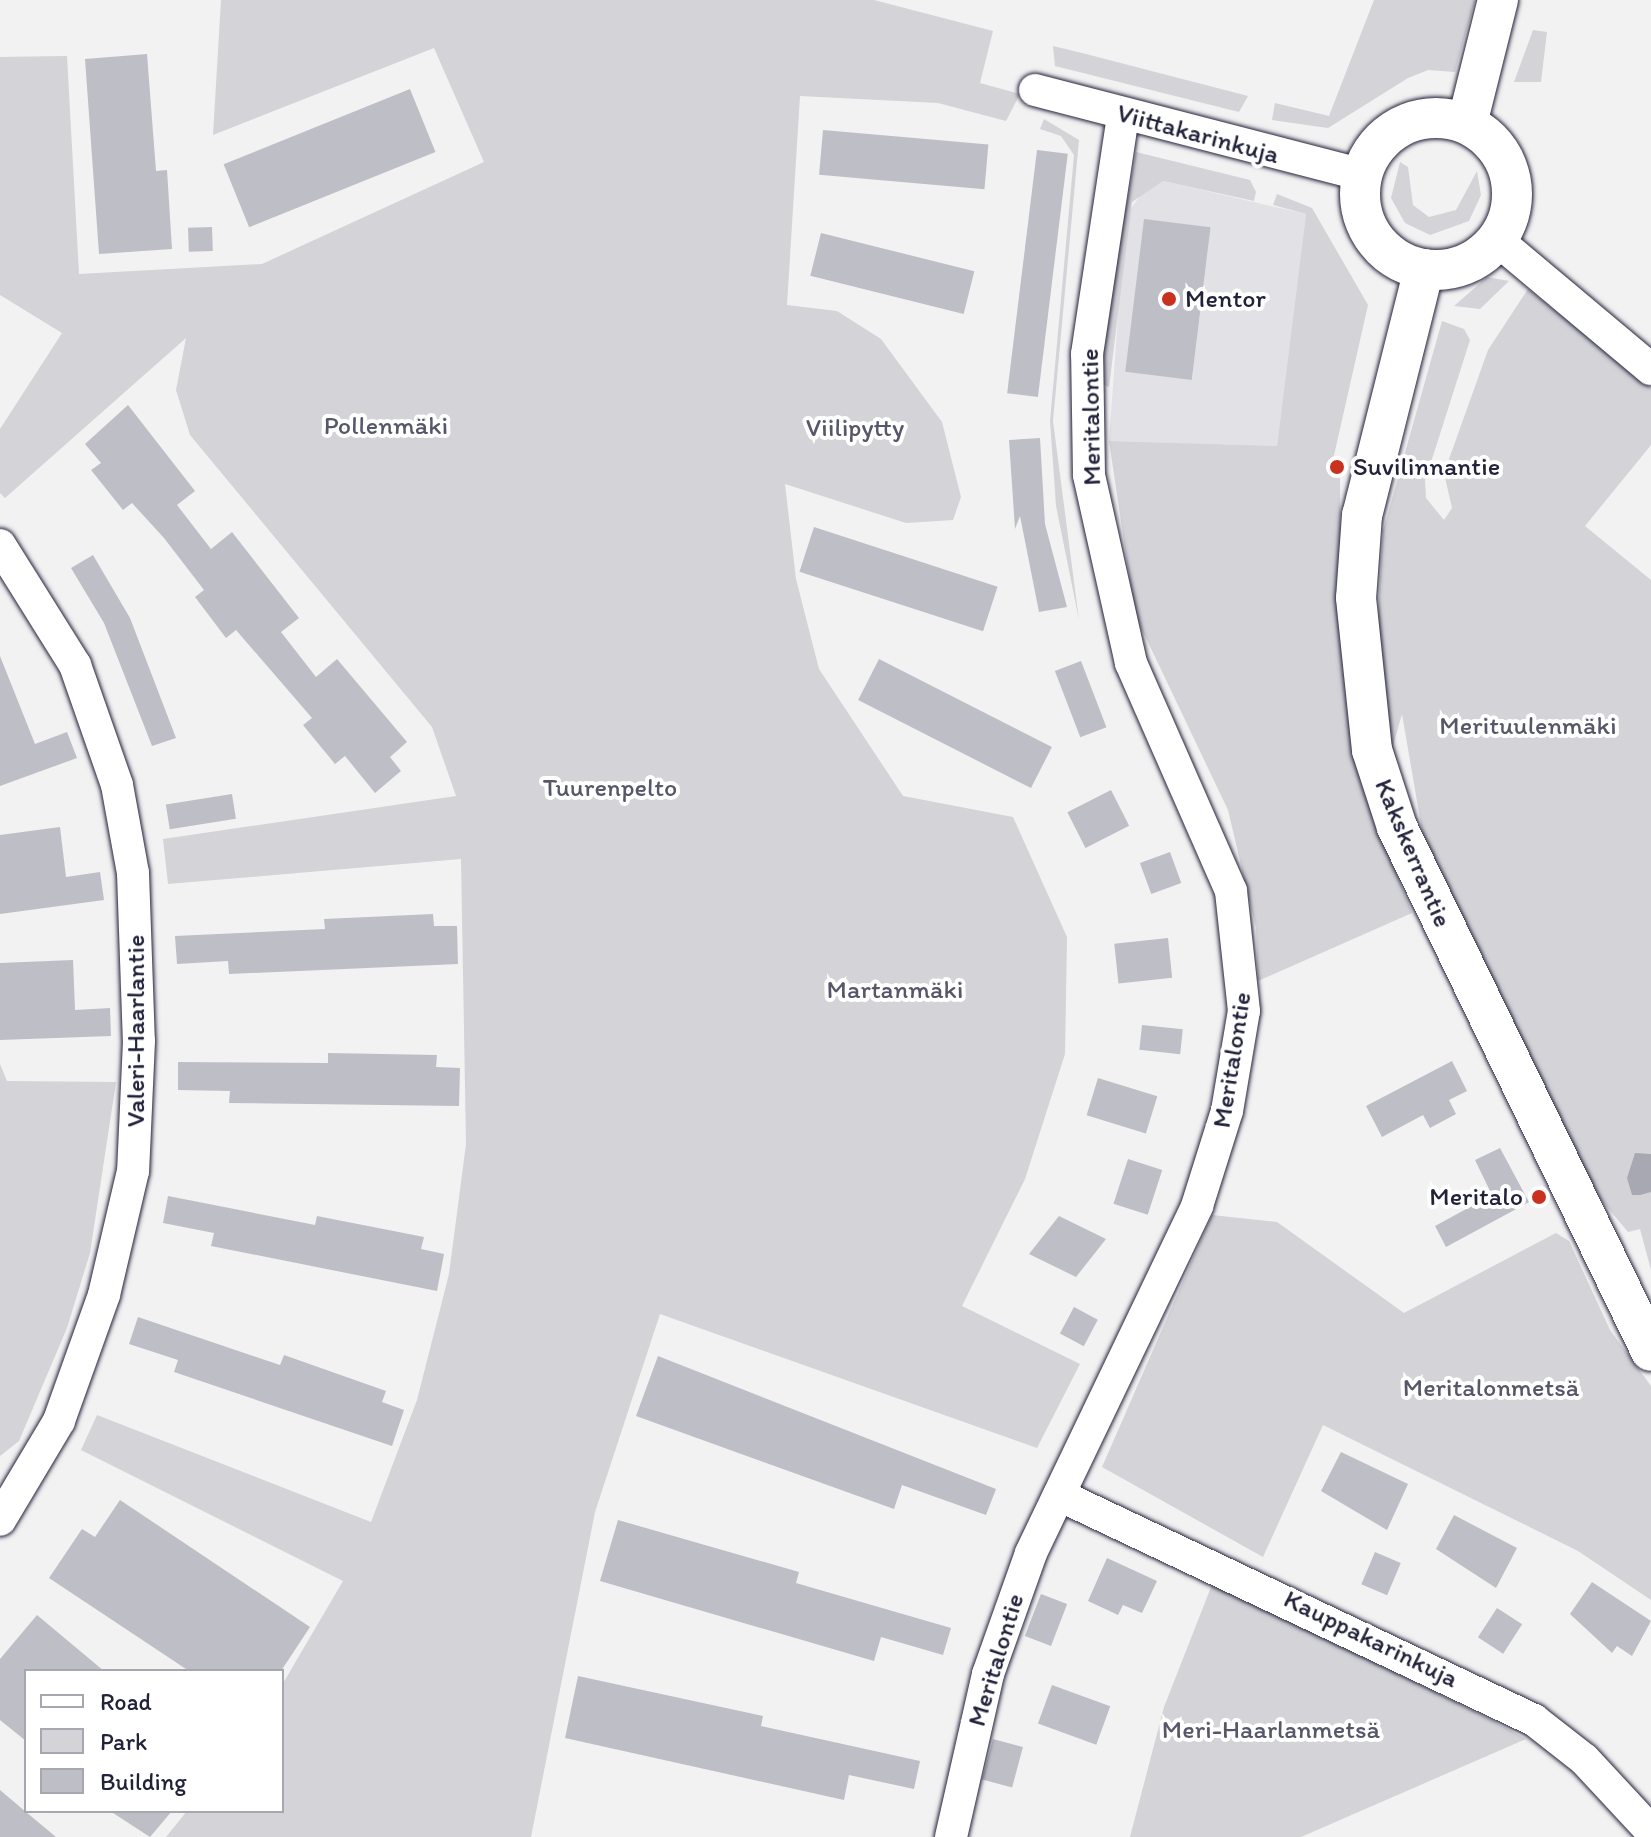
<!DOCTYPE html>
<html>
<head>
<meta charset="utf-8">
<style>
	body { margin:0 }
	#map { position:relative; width:1651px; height:1837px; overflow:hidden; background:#f2f2f3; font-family:Itim,sans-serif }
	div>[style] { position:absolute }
	.built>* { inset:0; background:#e2e2e6 }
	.green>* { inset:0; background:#d3d3d8 }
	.water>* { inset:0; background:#a8a8b2 }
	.building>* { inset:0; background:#bebec6; transform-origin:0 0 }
	.roads { filter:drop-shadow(0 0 2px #22223b) drop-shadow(0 0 2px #22223b) }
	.minor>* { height:32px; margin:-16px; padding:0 16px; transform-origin:16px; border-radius:16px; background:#fff }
	.tertiary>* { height:40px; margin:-20px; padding:0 20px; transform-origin:20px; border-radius:20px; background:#fff }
	.tertiary>.ring { margin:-20px; padding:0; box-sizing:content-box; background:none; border:40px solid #fff; border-radius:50% }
	.dots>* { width:22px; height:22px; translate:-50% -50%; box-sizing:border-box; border:4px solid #fff; border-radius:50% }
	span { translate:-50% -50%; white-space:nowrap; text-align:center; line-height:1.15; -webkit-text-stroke:8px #fff; paint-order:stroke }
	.street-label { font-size:26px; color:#22223b }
	.poi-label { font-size:26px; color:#22223b }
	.left { translate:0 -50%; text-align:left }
	.right { translate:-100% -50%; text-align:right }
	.park-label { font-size:26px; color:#57576a }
	.legend { position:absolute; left:24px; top:1669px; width:260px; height:144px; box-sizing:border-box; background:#fff; border:2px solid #a7a7b1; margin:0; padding:10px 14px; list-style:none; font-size:24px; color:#22223b }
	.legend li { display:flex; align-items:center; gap:16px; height:40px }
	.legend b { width:40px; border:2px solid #a7a7b1 }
</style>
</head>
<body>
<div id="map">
	<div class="built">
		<i style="clip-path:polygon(1163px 181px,1306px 214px,1277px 446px,1109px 441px,1125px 218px,1145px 188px)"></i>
	</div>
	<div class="green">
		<i style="clip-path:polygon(221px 0,874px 0,993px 31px,980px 83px,1020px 94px,1006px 121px,938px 103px,800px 96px,787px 305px,837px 311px,881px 339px,942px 422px,961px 497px,953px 520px,906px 523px,785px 484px,796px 579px,819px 669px,903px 796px,1013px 817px,1067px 937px,1065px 1054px,1025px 1179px,962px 1306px,1080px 1364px,1037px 1448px,660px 1314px,595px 1512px,531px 1837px,166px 1837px,187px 1811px,282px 1811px,282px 1685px,343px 1581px,81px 1450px,97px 1415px,371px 1522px,417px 1400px,449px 1274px,466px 1144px,461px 859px,168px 884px,163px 839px,456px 796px,432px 727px,190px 435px,176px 390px,186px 338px,5px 498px,0 493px,0 429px,62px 333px,0 295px,0 57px,67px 56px,79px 274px,262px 264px,484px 162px,434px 48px,213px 135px)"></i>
		<i style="clip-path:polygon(1374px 0,1475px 0,1455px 72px,1428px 70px,1408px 78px,1328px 128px,1272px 120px,1275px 103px,1329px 116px)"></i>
		<i style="clip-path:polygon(1533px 30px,1547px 32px,1541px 82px,1514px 82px)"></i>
		<i style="clip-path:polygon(1053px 46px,1082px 53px,1248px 96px,1239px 112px,1055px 66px)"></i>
		<i style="clip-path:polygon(1044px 119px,1079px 140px,1053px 421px,1079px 620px,1056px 506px,1050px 421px,1074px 155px,1061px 136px,1040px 129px)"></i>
		<i style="clip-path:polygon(1136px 152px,1250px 180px,1256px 192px,1254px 201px,1163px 181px,1132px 202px,1109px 387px,1099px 383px,1100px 355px)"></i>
		<i style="clip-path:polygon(1400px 162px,1408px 167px,1413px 205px,1429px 217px,1456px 210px,1477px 171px,1481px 195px,1469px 221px,1430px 235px,1405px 223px,1391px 198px)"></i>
		<i style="clip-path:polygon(1277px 194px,1312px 208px,1368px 305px,1330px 473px,1340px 477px,1341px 596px,1372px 812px,1412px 913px,1258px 981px,1256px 928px,1228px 810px,1135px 615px,1109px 441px,1277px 446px,1306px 214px,1273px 205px)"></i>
		<i style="clip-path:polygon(1487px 277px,1509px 281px,1480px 309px,1454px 306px)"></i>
		<i style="clip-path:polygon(1528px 289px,1651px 388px,1651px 445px,1585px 526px,1651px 580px,1651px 1270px,1640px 1229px,1628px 1232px,1597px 1195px,1425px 848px,1402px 714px,1393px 746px,1404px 790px,1383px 731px,1376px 652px,1383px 531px,1442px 321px,1464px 329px,1470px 340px,1425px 481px,1426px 498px,1444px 520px,1452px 508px,1444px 473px,1488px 350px)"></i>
		<i style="clip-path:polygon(0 1064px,7px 1081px,116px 1082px,90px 1253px,67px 1328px,19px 1441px,0 1456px)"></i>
		<i style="clip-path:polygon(1212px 1215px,1277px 1222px,1404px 1313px,1556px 1233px,1569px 1241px,1610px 1330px,1651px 1386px,1651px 1600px,1578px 1551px,1323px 1425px,1263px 1557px,1102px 1467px)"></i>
		<i style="clip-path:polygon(1213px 1582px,1493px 1721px,1526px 1739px,1301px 1837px,1130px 1837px,1164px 1707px)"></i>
	</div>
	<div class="water">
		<i style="clip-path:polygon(1635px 1153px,1651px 1154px,1651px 1192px,1640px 1195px,1632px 1195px,1627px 1178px)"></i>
	</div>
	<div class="building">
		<i style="clip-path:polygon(147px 54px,156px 171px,167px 170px,172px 249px,99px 254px,85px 59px)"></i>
		<i style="left:410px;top:89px;width:68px;height:201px;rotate:68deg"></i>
		<i style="left:823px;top:130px;width:166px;height:45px;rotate:5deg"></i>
		<i style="left:1037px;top:150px;width:31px;height:245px;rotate:7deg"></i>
		<i style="left:1144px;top:219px;width:67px;height:154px;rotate:7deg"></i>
		<i style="left:212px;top:227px;width:24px;height:24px;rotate:88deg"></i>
		<i style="left:821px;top:233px;width:158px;height:44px;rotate:14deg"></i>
		<i style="clip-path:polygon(128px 405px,195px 491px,177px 505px,211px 549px,232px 532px,299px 618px,281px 632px,316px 677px,337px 659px,407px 742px,390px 757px,401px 771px,375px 793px,345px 756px,335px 764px,303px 725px,312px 718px,236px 630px,226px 638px,195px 597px,204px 590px,164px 538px,132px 503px,123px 510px,91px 470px,101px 463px,85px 444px)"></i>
		<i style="clip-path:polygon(1040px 438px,1045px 524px,1067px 607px,1039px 612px,1020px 516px,1015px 529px,1009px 440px)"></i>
		<i style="left:814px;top:527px;width:193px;height:47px;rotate:18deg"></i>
		<i style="clip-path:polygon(93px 555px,130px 618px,176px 738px,152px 746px,104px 623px,71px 568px)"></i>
		<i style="clip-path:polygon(0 656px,35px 744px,67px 732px,77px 758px,0 786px)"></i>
		<i style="left:879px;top:659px;width:194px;height:46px;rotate:27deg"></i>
		<i style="left:1081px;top:661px;width:71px;height:28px;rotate:69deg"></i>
		<i style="left:1111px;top:790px;width:40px;height:49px;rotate:63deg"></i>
		<i style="left:232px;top:794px;width:25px;height:67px;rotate:81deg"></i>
		<i style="clip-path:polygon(60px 827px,66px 877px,100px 872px,104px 900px,0 914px,0 835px)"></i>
		<i style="left:1170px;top:852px;width:33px;height:32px;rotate:70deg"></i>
		<i style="clip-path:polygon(433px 914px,434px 926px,457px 926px,458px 964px,229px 974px,228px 961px,177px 964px,175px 936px,325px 929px,324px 919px)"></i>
		<i style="left:1168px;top:938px;width:40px;height:54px;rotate:84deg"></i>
		<i style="clip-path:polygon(73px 960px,75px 1010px,110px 1008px,111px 1036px,0 1040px,0 963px)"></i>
		<i style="left:1142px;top:1025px;width:41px;height:25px;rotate:6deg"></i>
		<i style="clip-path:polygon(328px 1053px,437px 1055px,436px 1067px,460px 1068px,459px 1106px,229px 1103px,230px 1091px,178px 1090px,178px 1062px,328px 1063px)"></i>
		<i style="clip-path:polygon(1452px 1061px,1467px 1091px,1449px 1100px,1456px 1114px,1430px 1128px,1423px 1115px,1382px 1137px,1366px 1106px)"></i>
		<i style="left:1098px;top:1078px;width:62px;height:39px;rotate:17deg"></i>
		<i style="clip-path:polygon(1500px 1148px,1529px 1202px,1446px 1247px,1435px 1226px,1492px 1195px,1475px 1160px)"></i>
		<i style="left:1128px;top:1159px;width:36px;height:47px;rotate:18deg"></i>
		<i style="clip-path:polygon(168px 1196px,315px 1225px,317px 1216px,424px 1237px,421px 1249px,444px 1254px,437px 1291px,211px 1246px,214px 1233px,163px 1223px)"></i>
		<i style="clip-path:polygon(1059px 1216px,1106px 1239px,1076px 1277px,1029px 1254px)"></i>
		<i style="left:1074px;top:1307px;width:27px;height:30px;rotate:28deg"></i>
		<i style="clip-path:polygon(138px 1317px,280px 1365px,284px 1355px,386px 1391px,382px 1402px,404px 1410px,392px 1446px,174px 1372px,178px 1360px,129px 1344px)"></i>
		<i style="clip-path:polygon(658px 1356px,996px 1489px,986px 1515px,902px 1485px,894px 1509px,636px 1416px)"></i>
		<i style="clip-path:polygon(1341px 1452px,1408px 1484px,1387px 1530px,1321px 1491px)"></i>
		<i style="clip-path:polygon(120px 1500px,310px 1627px,281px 1671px,189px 1671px,49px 1578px,82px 1529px,95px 1537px)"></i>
		<i style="clip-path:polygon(1454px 1515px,1517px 1548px,1496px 1588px,1436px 1549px)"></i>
		<i style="clip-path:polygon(618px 1520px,799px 1572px,796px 1583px,951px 1628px,943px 1655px,881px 1637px,874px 1661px,600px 1581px)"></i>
		<i style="left:1375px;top:1552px;width:28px;height:35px;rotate:23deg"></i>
		<i style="clip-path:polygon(1107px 1558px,1157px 1581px,1142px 1613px,1123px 1605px,1118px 1615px,1088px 1601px)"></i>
		<i style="clip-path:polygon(1592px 1582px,1651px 1621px,1632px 1656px,1617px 1646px,1612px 1653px,1570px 1614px)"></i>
		<i style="left:1041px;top:1594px;width:28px;height:45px;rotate:21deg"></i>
		<i style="left:1497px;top:1608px;width:30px;height:35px;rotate:33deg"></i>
		<i style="clip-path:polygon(37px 1615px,104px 1671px,26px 1671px,26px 1741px,0 1720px,0 1659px)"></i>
		<i style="clip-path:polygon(578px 1676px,763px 1716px,761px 1726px,920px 1761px,914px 1789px,849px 1775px,844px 1800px,565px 1738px)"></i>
		<i style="left:1052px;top:1685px;width:62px;height:41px;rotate:20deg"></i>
		<i style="left:993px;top:1739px;width:31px;height:42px;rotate:15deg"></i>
		<i style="clip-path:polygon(0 1790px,26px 1812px,56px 1837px,0 1837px)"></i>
		<i style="clip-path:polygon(110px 1811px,172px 1811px,150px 1837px)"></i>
	</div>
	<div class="roads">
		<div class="minor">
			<i style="left:1035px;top:90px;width:339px;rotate:14.5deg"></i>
			<i style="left:1497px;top:240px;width:201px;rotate:40deg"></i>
			<i style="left:0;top:545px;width:142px;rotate:58deg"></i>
			<i style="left:75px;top:665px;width:127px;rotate:70.7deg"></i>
			<i style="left:117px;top:785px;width:89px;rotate:79.7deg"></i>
			<i style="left:133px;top:873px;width:168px;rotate:88deg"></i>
			<i style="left:139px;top:1041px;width:130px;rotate:92.6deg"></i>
			<i style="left:133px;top:1171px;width:127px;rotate:103.2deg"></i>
			<i style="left:104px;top:1295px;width:134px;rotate:109.7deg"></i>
			<i style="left:59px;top:1421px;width:115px;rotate:120.8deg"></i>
			<i style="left:1059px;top:1495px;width:526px;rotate:25.35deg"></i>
			<i style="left:1534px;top:1720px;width:63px;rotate:38deg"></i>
			<i style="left:1584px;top:1759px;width:98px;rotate:47.1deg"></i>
			<i style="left:951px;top:1837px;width:167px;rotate:-77.2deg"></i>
			<i style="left:988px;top:1674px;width:128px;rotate:-70.4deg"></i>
			<i style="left:1031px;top:1553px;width:385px;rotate:-64.4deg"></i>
			<i style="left:1197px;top:1206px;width:100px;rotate:-72.5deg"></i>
			<i style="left:1227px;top:1111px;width:101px;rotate:-80.4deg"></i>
			<i style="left:1244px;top:1011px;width:121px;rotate:-96.2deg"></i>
			<i style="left:1231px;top:891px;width:249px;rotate:-113.7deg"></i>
			<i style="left:1131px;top:663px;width:193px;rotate:-102.6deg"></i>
			<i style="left:1089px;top:475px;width:121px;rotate:-90.9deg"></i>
			<i style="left:1087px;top:354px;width:241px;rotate:-81.4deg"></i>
		</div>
		<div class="tertiary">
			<i class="ring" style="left:1360px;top:118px;width:112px;height:112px"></i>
			<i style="left:1467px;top:124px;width:128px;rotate:-76deg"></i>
			<i style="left:1424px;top:269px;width:254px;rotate:104.1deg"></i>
			<i style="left:1362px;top:515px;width:83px;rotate:94.1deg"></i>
			<i style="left:1356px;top:598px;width:153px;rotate:84deg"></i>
			<i style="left:1372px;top:750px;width:81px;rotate:72deg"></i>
			<i style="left:1397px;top:827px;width:582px;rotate:64.14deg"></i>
		</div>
	</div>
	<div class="dots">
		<i style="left:1169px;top:299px;background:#c8321e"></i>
		<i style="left:1337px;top:467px;background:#c8321e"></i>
		<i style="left:1539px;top:1197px;background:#c8321e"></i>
	</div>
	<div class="street-label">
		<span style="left:1198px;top:134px;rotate:15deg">Viittakarinkuja</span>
		<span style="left:1091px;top:417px;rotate:-91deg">Meritalontie</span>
		<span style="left:1413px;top:853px;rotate:67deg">Kakskerrantie</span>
		<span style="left:136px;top:1031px;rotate:-90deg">Valeri-Haarlantie</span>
		<span style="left:1232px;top:1060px;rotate:-81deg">Meritalontie</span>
		<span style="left:1371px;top:1639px;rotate:26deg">Kauppakarinkuja</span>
		<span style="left:996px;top:1660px;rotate:-73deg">Meritalontie</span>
	</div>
	<div class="poi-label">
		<span class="left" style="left:1185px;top:299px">Mentor</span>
		<span class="left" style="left:1353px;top:467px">Suvilinnantie</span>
		<span class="right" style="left:1523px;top:1197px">Meritalo</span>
	</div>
	<div class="park-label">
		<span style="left:386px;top:426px">Pollenmäki</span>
		<span style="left:855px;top:428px">Viilipytty</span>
		<span style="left:1528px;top:726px">Merituulenmäki</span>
		<span style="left:610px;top:788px">Tuurenpelto</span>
		<span style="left:895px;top:990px">Martanmäki</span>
		<span style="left:1491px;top:1388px">Meritalonmetsä</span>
		<span style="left:1271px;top:1730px">Meri-Haarlanmetsä</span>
	</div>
	<ul class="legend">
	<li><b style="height:10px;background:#fff"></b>Road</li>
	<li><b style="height:22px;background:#d3d3d8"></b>Park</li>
	<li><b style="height:22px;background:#bebec6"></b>Building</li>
	</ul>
</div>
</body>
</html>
